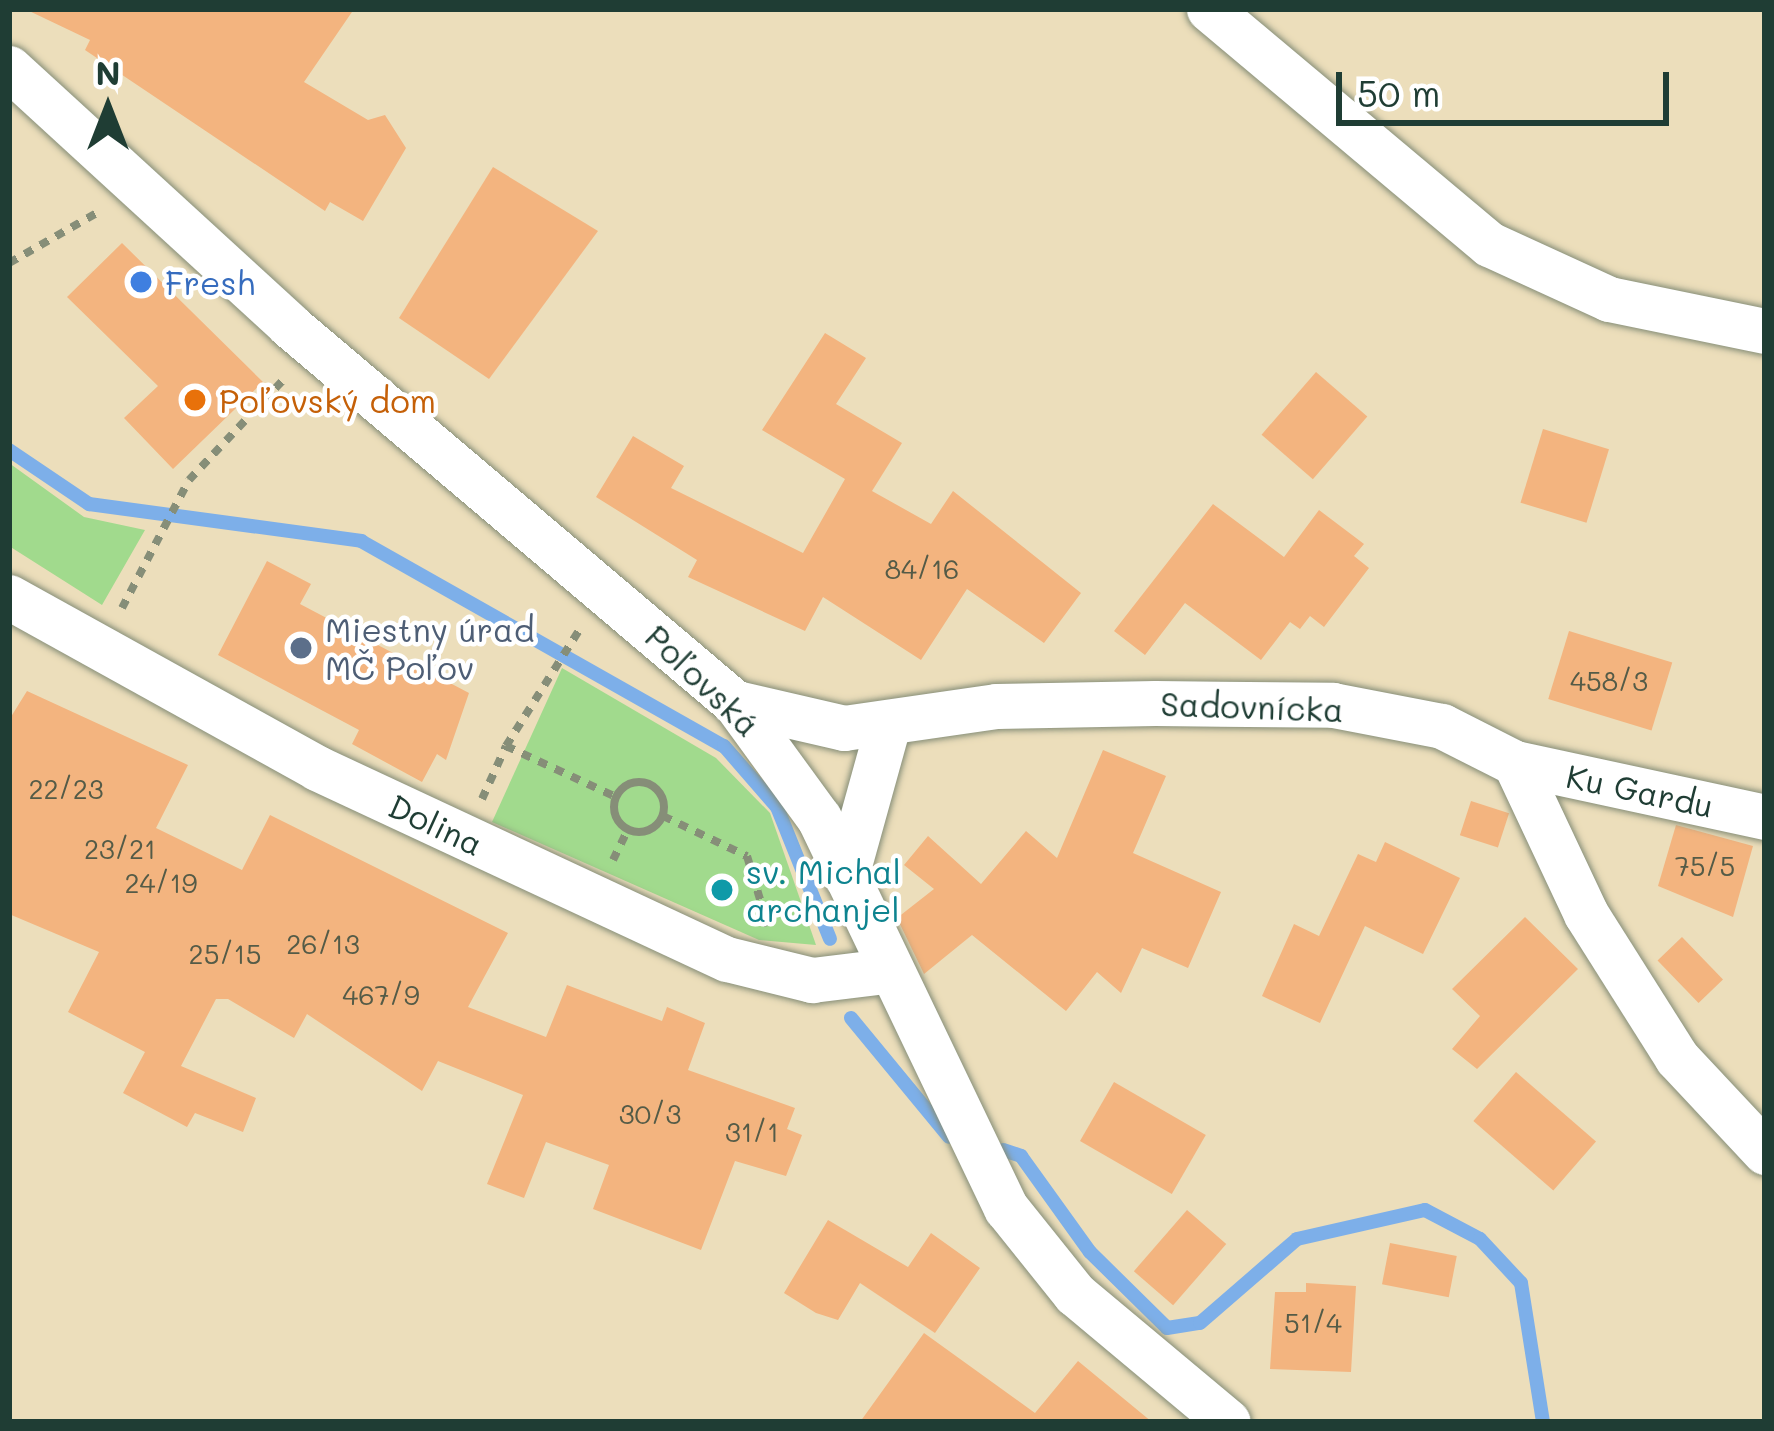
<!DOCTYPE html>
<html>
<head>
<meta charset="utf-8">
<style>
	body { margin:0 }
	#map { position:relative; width:1774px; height:1431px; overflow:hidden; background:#ecdebb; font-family:Mali,sans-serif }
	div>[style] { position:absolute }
	.green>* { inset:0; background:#a1da8d }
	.stream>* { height:14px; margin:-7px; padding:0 7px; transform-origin:7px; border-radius:7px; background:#7dafe9 }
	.building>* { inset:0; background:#f3b47f; transform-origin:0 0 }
	.path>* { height:8px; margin-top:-4px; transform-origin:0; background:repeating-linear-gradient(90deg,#868e78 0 9px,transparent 0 18px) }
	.path>.ring { margin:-4px; padding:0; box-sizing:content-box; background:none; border:8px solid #868e78; border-radius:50% }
	.roads { filter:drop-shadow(0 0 3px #868e78) drop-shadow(0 0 3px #868e78) }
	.minor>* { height:45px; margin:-22.5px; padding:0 22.5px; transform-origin:22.5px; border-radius:22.5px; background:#fff }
	.dots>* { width:33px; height:33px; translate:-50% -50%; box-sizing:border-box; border:6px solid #fff; border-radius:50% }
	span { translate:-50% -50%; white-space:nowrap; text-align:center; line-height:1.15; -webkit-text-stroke:9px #fff; paint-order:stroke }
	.number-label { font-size:27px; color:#545b47 }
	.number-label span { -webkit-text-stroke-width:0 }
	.shop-label { font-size:33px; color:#366cbe }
	.left { translate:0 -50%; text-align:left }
	.food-label { font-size:33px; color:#c56008 }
	.service-label { font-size:33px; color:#4e5e75 }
	.street-label { font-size:33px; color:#1f3d34 }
	.culture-label { font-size:33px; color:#0d838f }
	.frame { position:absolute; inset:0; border:12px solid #1f3d34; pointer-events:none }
	.north { position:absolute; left:48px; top:48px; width:120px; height:120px; -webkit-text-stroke:9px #fff; paint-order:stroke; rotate:0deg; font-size:33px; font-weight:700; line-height:48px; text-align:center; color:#1f3d34 }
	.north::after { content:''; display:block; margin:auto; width:42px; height:54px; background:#1f3d34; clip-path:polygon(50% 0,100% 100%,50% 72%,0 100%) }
	.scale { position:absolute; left:1336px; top:72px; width:333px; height:54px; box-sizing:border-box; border:6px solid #1f3d34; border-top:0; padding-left:15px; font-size:36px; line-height:42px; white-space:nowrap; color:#1f3d34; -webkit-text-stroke:9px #fff; paint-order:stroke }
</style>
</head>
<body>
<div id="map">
	<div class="green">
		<i style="clip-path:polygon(9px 463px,84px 517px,145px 530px,102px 605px,9px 546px)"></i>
		<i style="clip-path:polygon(562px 668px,716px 758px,770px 813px,816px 945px,759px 940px,492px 822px)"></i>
	</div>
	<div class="stream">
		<i style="left:9px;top:450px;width:97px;rotate:34deg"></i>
		<i style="left:89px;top:504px;width:275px;rotate:7.7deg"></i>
		<i style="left:361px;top:541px;width:417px;rotate:29.5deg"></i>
		<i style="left:724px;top:746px;width:81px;rotate:49deg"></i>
		<i style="left:777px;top:807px;width:142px;rotate:68.1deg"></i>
		<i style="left:851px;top:1018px;width:154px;rotate:50.5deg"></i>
		<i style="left:1003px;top:1150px;width:19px;rotate:18deg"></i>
		<i style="left:1021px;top:1156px;width:118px;rotate:54.3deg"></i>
		<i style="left:1090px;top:1252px;width:108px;rotate:44.6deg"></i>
		<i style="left:1167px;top:1328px;width:33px;rotate:-9deg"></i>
		<i style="left:1200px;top:1323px;width:128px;rotate:-40.9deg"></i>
		<i style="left:1297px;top:1239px;width:131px;rotate:-12.8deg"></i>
		<i style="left:1425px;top:1210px;width:62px;rotate:27.8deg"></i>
		<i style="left:1480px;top:1239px;width:60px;rotate:47deg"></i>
		<i style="left:1521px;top:1283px;width:141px;rotate:81deg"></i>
	</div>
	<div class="building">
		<i style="clip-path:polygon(25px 9px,354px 9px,304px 82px,368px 120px,385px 115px,406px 148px,363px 221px,330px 202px,325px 211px,85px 50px,90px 40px)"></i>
		<i style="clip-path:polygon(493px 167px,598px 231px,489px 379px,399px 318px)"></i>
		<i style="clip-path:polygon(122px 243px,263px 382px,173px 469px,124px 418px,158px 386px,67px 297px)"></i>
		<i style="clip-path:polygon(825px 333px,866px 358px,836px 404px,902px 443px,872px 491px,931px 524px,953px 491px,1081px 593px,1044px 643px,967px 589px,921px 660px,823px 597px,805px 631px,688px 577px,697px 560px,596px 497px,633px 436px,684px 466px,671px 488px,803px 553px,845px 479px,762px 430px)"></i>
		<i style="left:1316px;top:372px;width:68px;height:83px;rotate:41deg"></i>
		<i style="left:1543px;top:429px;width:69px;height:77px;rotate:17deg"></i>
		<i style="clip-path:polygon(1213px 504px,1284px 557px,1319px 510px,1364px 544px,1354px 556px,1369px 568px,1324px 627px,1310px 616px,1300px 629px,1290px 622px,1261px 660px,1185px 603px,1145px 655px,1114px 631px)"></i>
		<i style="clip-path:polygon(267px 561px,311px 584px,300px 604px,469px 693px,446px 760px,437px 754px,422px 782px,352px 744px,359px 730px,218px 655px)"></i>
		<i style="left:1569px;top:631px;width:108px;height:71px;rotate:17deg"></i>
		<i style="clip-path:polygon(27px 691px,188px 765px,156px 828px,242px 870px,270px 815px,508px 933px,468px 1007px,546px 1037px,567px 985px,662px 1021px,667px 1007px,705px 1023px,688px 1070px,795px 1108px,787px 1129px,802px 1135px,786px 1176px,735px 1161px,701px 1250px,593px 1209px,609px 1165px,546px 1142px,524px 1198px,487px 1184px,523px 1095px,438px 1061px,422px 1091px,307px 1014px,294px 1038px,228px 999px,216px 999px,181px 1066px,256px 1098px,243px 1132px,195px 1113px,187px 1127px,123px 1093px,145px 1052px,68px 1012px,99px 952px,9px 914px,9px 720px)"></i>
		<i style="clip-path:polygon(1103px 750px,1166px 776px,1133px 853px,1221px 892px,1188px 968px,1142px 948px,1121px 993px,1097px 972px,1066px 1011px,972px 935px,924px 974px,897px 918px,934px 889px,904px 865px,928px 836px,981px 884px,1026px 831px,1057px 858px)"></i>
		<i style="left:1471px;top:801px;width:40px;height:36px;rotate:18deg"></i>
		<i style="clip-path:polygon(1676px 825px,1753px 846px,1733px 917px,1658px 886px)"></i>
		<i style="clip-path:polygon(1385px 842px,1460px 878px,1423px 954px,1365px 926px,1320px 1023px,1262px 996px,1294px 924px,1319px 936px,1358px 854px,1376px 862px)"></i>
		<i style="clip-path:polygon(1525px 917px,1578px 969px,1477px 1069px,1452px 1049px,1480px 1016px,1452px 989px)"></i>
		<i style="left:1682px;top:937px;width:59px;height:34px;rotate:46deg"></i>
		<i style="left:1516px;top:1072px;width:106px;height:65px;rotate:41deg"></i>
		<i style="left:1114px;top:1082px;width:106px;height:68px;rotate:30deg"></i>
		<i style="left:1187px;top:1210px;width:52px;height:81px;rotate:41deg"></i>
		<i style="clip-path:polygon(828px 1220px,908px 1267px,931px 1233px,980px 1268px,935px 1333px,860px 1283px,838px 1320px,816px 1313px,784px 1293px)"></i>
		<i style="left:1390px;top:1243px;width:68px;height:42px;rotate:11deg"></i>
		<i style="clip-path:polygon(1306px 1283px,1356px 1286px,1351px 1372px,1270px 1369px,1275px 1292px,1306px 1292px)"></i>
		<i style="clip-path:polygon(924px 1333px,1035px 1413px,1078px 1361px,1152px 1422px,860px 1422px)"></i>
	</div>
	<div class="path">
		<i style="left:9px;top:263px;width:107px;rotate:-29.7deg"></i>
		<i style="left:122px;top:608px;width:144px;rotate:-62.4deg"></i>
		<i style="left:189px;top:480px;width:140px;rotate:-46.7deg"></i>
		<i style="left:506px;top:746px;width:142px;rotate:-57.7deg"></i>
		<i class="ring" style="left:614px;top:782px;width:42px;height:42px"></i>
		<i style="left:482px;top:799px;width:58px;rotate:-65.6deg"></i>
		<i style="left:506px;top:746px;width:121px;rotate:24.9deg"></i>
		<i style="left:663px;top:816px;width:93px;rotate:25.5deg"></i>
		<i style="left:747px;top:856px;width:73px;rotate:73.3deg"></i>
		<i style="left:613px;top:860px;width:34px;rotate:-64deg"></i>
	</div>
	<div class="roads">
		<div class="minor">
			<i style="left:1209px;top:9px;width:366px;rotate:40deg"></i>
			<i style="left:1489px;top:244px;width:132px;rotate:24.6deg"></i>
			<i style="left:1609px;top:299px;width:159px;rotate:11.6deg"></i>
			<i style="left:9px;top:68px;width:380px;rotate:42.5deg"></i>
			<i style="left:289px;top:325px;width:585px;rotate:40.28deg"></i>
			<i style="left:735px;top:703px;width:142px;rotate:53.9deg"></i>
			<i style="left:819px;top:818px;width:433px;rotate:64.4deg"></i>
			<i style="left:1006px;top:1208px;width:110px;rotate:51.3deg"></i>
			<i style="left:1075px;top:1294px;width:199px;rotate:39.9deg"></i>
			<i style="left:9px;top:597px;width:352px;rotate:29deg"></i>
			<i style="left:317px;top:768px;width:452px;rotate:25deg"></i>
			<i style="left:727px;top:959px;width:88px;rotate:13.9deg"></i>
			<i style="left:812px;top:980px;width:74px;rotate:-7deg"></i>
			<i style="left:736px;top:703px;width:111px;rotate:13deg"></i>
			<i style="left:844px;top:728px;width:154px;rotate:-8.2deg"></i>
			<i style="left:996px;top:706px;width:159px;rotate:-1.1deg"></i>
			<i style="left:1155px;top:703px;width:178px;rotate:0.6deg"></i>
			<i style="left:1333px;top:705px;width:111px;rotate:10.9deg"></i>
			<i style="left:1442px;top:726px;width:82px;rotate:26.9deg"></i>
			<i style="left:1515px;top:763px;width:167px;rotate:64.8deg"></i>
			<i style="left:1586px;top:914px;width:170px;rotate:57.7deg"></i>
			<i style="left:1677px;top:1058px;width:129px;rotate:46.9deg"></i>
			<i style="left:1515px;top:763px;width:256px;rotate:12.2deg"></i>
			<i style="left:846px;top:876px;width:154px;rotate:-74.5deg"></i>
		</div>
	</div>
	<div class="dots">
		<i style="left:141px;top:282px;background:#3f7fe0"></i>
		<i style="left:195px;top:400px;background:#e8710a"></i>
		<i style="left:301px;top:648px;background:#5c6f8a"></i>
		<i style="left:722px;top:890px;background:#0f9aa8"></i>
	</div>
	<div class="number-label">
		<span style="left:922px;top:569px">84/16</span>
		<span style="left:1609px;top:681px">458/3</span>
		<span style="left:66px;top:789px">22/23</span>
		<span style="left:120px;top:849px">23/21</span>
		<span style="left:1705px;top:866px">75/5</span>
		<span style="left:161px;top:883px">24/19</span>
		<span style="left:323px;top:944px">26/13</span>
		<span style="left:225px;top:954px">25/15</span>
		<span style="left:381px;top:995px">467/9</span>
		<span style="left:650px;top:1114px">30/3</span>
		<span style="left:752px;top:1132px">31/1</span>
		<span style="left:1313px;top:1323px">51/4</span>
	</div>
	<div class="shop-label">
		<span class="left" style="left:165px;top:282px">Fresh</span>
	</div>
	<div class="food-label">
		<span class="left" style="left:219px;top:400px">Poľovský dom</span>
	</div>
	<div class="service-label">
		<span class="left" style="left:325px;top:648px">Miestny úrad<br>MČ Poľov</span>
	</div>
	<div class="street-label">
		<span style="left:703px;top:680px;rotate:44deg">Poľovská</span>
		<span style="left:1252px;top:706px;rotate:2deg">Sadovnícka</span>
		<span style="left:1640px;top:790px;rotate:12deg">Ku Gardu</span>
		<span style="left:436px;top:824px;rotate:25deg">Dolina</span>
	</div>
	<div class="culture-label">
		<span class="left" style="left:746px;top:890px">sv. Michal<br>archanjel</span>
	</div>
	<div class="frame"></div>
	<div class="north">N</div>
	<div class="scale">50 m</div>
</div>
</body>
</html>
